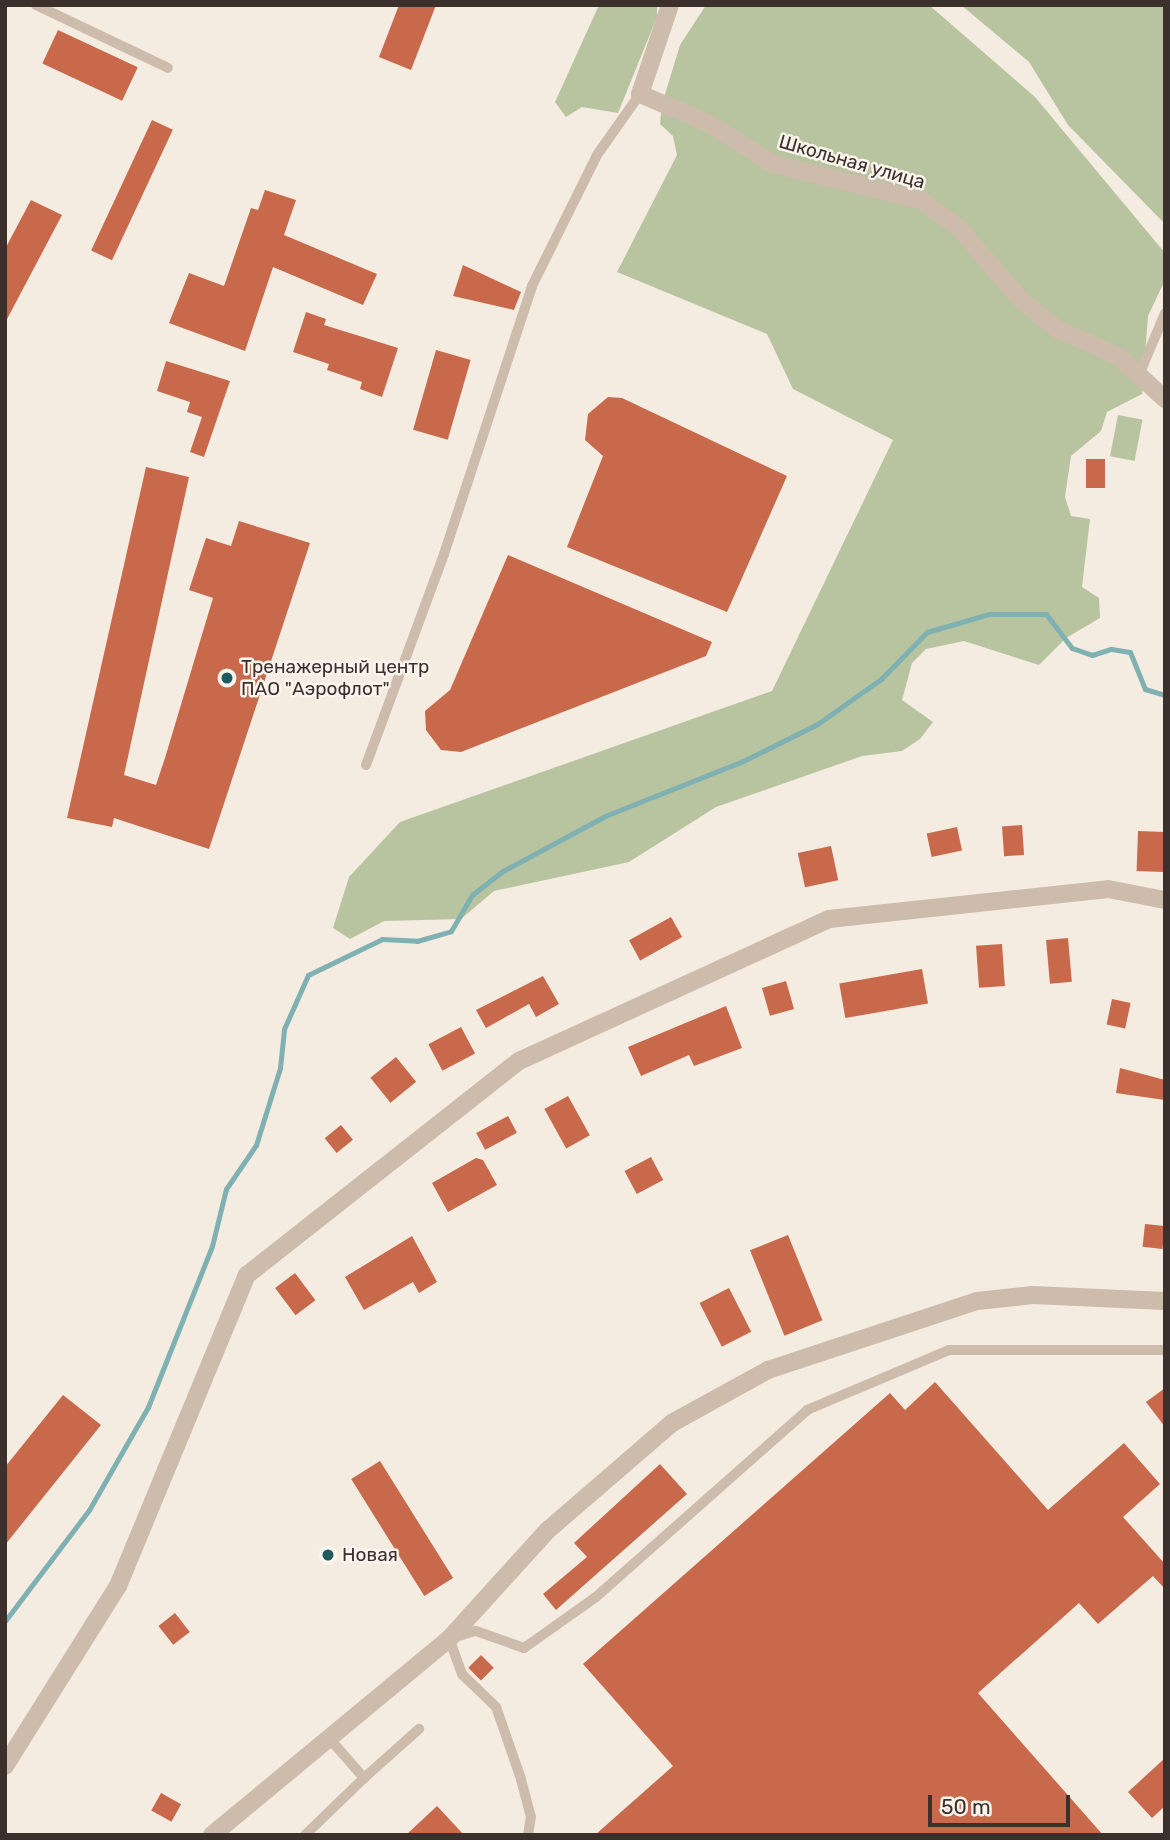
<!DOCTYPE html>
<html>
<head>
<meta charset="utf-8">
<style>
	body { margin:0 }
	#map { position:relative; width:1170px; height:1840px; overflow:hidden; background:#f4ebe1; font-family:Rubik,sans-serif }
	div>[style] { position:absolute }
	.green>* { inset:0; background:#b8c4a0; transform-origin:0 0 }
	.stream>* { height:5px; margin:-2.5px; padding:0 2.5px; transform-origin:2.5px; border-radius:2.5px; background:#7fb0b2 }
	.building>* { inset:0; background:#c8694b; transform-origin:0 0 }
	.lane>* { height:10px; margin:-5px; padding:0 5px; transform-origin:5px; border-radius:5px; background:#cdbbac }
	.street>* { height:18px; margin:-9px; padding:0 9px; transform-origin:9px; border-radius:9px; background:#cdbbac }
	.dots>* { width:19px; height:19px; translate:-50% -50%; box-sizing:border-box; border:4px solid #fbf5ee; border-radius:50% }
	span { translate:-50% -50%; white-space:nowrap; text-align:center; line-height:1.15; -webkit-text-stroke:5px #fbf5ee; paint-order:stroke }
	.street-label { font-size:19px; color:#3b302b }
	.poi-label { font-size:19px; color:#3b302b }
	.left { translate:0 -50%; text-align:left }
	.frame { position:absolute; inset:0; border:7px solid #3b302b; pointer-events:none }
	.scale { position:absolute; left:928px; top:1795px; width:142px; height:32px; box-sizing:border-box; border:4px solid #3b302b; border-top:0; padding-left:9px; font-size:21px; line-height:24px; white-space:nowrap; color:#3b302b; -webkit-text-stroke:5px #fbf5ee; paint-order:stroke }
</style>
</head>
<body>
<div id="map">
	<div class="green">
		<i style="clip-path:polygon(599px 5px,657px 5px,657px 17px,618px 113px,582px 107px,566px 117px,555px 102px)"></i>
		<i style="clip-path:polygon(706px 5px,929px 5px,1035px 97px,1165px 253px,1165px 280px,1148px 316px,1142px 394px,1107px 412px,1101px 431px,1071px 456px,1065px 497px,1071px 516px,1090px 519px,1082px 587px,1099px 598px,1100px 618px,1066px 638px,1039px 665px,964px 641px,926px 649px,912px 663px,902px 700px,933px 722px,920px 739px,902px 751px,862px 756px,716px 807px,629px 862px,494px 891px,461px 919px,384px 921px,350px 939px,333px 928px,349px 877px,400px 822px,772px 691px,893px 440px,793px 389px,767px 334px,617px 272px,677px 155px,673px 136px,660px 124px,662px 104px,680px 45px)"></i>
		<i style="clip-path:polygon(961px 5px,1165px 5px,1165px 224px,1068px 125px,1029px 62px)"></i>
		<i style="left:1118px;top:415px;width:25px;height:42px;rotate:11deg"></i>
	</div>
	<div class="stream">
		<i style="left:5px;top:1621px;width:139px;rotate:-52.9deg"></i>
		<i style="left:89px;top:1510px;width:119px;rotate:-60.2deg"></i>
		<i style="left:148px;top:1407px;width:173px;rotate:-68.3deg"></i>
		<i style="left:212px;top:1246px;width:59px;rotate:-76.2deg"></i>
		<i style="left:226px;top:1189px;width:53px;rotate:-55.7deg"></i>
		<i style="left:256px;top:1145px;width:81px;rotate:-72.7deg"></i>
		<i style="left:280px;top:1068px;width:39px;rotate:-84deg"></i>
		<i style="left:284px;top:1029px;width:59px;rotate:-66deg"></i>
		<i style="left:308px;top:975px;width:82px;rotate:-25.9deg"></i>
		<i style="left:382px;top:939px;width:35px;rotate:3deg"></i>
		<i style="left:417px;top:941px;width:35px;rotate:-16deg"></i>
		<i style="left:451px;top:931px;width:42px;rotate:-59.7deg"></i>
		<i style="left:472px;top:895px;width:39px;rotate:-38deg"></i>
		<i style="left:503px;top:871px;width:116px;rotate:-28.3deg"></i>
		<i style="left:605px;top:816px;width:149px;rotate:-21.7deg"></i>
		<i style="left:743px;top:761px;width:81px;rotate:-26.3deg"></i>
		<i style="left:816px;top:725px;width:80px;rotate:-35.3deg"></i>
		<i style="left:881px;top:679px;width:66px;rotate:-45.6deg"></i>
		<i style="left:927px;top:632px;width:65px;rotate:-16.2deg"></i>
		<i style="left:989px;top:614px;width:57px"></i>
		<i style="left:1046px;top:614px;width:43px;rotate:52.6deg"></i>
		<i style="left:1072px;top:648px;width:21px;rotate:19deg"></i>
		<i style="left:1092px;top:655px;width:20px;rotate:-18deg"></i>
		<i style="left:1111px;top:649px;width:19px;rotate:9deg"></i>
		<i style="left:1130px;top:652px;width:40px;rotate:68deg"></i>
		<i style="left:1145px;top:689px;width:21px;rotate:17deg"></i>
	</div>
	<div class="building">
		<i style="clip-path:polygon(399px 5px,436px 5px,411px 70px,379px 57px)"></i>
		<i style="left:58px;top:30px;width:88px;height:37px;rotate:25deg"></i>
		<i style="left:152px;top:120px;width:23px;height:144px;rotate:25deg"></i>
		<i style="clip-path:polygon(265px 190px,296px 200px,284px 235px,377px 274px,363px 305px,273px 267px,245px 351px,169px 323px,189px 273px,224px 286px,251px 208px,258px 210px)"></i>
		<i style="clip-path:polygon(31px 200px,62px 215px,5px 323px,5px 249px)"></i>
		<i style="clip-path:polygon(463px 265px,521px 292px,514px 310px,453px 296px)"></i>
		<i style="clip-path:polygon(306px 312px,326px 319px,324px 325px,398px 348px,382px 397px,360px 389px,362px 382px,327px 370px,329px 364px,293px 352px)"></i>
		<i style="left:436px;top:350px;width:36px;height:83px;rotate:16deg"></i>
		<i style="clip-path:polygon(166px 361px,230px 381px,204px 457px,190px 452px,202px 417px,187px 412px,190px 402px,157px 391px)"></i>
		<i style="clip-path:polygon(608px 397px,622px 398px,787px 476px,727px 612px,567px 547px,603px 456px,585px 440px,588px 414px)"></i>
		<i style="left:1086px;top:459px;width:19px;height:29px"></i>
		<i style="clip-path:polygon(146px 467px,189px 477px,124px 775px,156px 785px,165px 758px,213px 598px,189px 590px,206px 538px,231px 546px,239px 521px,310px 543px,209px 849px,114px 818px,112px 827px,67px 818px)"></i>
		<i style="clip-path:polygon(508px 555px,712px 642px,706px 656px,461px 752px,441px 750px,426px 730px,425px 711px,450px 690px)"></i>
		<i style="left:1022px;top:825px;width:30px;height:20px;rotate:86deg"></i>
		<i style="left:957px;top:827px;width:24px;height:31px;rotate:78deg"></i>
		<i style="left:1138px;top:831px;width:27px;height:40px;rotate:2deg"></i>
		<i style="left:831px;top:846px;width:35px;height:34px;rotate:78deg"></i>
		<i style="left:671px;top:917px;width:23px;height:48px;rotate:61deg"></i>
		<i style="left:1068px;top:938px;width:44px;height:22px;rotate:85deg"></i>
		<i style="left:1002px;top:944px;width:42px;height:26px;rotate:86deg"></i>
		<i style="left:922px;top:969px;width:35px;height:84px;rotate:80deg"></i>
		<i style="clip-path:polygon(543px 976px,559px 1004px,536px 1017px,529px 1004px,486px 1028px,476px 1010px)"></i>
		<i style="left:786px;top:981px;width:29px;height:25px;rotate:74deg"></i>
		<i style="left:1112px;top:999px;width:19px;height:26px;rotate:12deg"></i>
		<i style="clip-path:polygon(726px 1006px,742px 1048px,694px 1066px,689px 1055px,641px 1076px,628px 1047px)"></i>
		<i style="left:461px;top:1027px;width:30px;height:37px;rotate:62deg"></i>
		<i style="left:396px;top:1057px;width:32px;height:33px;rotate:51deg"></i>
		<i style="clip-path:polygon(1120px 1068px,1165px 1080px,1165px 1100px,1116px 1093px)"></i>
		<i style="left:568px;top:1096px;width:45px;height:27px;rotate:61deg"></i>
		<i style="left:508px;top:1116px;width:19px;height:36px;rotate:62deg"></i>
		<i style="left:341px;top:1125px;width:19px;height:21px;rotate:51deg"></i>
		<i style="left:651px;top:1157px;width:26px;height:30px;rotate:62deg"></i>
		<i style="clip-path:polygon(476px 1158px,483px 1160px,497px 1185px,448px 1212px,432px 1183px)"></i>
		<i style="left:1145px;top:1224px;width:20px;height:23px;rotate:6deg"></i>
		<i style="left:788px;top:1235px;width:92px;height:41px;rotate:68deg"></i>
		<i style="clip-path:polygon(412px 1236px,437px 1282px,419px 1293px,413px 1282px,364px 1310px,345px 1277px)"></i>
		<i style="left:295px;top:1273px;width:34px;height:25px;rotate:53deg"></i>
		<i style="left:729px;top:1288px;width:49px;height:33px;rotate:63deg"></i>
		<i style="clip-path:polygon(935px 1382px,1048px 1510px,1124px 1443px,1160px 1484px,1123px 1517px,1165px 1564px,1165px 1589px,1153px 1576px,1098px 1624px,1079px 1603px,978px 1693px,1103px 1835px,595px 1835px,673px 1766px,583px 1664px,890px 1393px,905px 1410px)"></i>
		<i style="clip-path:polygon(1165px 1388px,1165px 1427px,1146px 1402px)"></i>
		<i style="clip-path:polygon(63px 1395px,101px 1425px,5px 1545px,5px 1467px)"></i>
		<i style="left:380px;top:1461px;width:138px;height:34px;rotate:58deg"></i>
		<i style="clip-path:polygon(660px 1464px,687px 1494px,556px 1610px,543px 1594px,587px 1557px,574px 1543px)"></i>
		<i style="left:175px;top:1613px;width:24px;height:21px;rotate:52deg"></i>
		<i style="left:481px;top:1655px;width:18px;height:18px;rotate:45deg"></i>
		<i style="clip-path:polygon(1165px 1758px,1165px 1806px,1152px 1818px,1128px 1792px)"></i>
		<i style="left:161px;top:1793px;width:23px;height:20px;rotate:29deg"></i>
		<i style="clip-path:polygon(437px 1806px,464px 1835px,406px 1835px)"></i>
	</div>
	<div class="lane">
		<i style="left:36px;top:5px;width:146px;rotate:25.5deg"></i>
		<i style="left:1139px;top:375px;width:67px;rotate:-67.2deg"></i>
		<i style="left:366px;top:765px;width:225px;rotate:-69.7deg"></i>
		<i style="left:444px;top:554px;width:282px;rotate:-71.8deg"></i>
		<i style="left:532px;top:286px;width:146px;rotate:-63.6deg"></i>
		<i style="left:597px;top:155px;width:75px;rotate:-54.8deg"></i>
		<i style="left:364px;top:1778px;width:74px;rotate:-41.7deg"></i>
		<i style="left:305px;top:1835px;width:82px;rotate:-44deg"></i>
		<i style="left:364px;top:1778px;width:53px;rotate:-131.2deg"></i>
		<i style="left:528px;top:1835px;width:18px;rotate:-81deg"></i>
		<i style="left:531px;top:1817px;width:39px;rotate:-105deg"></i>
		<i style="left:521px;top:1779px;width:76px;rotate:-109.1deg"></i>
		<i style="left:496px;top:1707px;width:47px;rotate:-135.9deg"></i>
		<i style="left:462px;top:1674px;width:37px;rotate:-110deg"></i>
		<i style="left:449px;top:1639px;width:28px;rotate:-17deg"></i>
		<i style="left:476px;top:1631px;width:51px;rotate:19.5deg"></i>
		<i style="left:524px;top:1648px;width:88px;rotate:-35.3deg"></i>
		<i style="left:596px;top:1597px;width:282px;rotate:-41.5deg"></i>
		<i style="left:807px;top:1410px;width:154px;rotate:-22.9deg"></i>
		<i style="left:949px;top:1350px;width:216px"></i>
	</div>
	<div class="street">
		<i style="left:670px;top:5px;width:94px;rotate:108.6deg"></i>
		<i style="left:640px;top:94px;width:74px;rotate:23.1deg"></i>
		<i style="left:708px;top:123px;width:77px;rotate:32.2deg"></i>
		<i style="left:773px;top:164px;width:152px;rotate:13.7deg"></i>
		<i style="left:921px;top:200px;width:47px;rotate:36.4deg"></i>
		<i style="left:959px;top:228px;width:95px;rotate:49.3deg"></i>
		<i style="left:1021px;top:300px;width:46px;rotate:38.9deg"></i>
		<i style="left:1057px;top:329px;width:67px;rotate:23.9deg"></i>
		<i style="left:1118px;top:356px;width:64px;rotate:42.5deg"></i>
		<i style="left:5px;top:1766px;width:213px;rotate:-57.9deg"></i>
		<i style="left:118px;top:1586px;width:337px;rotate:-67.5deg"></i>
		<i style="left:247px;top:1275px;width:346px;rotate:-38.2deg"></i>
		<i style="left:519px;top:1061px;width:341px;rotate:-24.6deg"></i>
		<i style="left:829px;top:919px;width:281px;rotate:-6.1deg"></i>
		<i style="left:1108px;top:889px;width:58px;rotate:10.9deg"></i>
		<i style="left:212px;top:1835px;width:308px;rotate:-39.6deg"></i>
		<i style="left:449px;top:1639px;width:147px;rotate:-47.8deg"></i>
		<i style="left:548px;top:1530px;width:164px;rotate:-40.8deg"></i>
		<i style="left:672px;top:1423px;width:110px;rotate:-28.9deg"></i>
		<i style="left:768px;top:1370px;width:220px;rotate:-18.3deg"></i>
		<i style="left:977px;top:1301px;width:56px;rotate:-6.1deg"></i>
		<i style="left:1033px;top:1295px;width:132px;rotate:2.6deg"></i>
	</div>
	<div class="dots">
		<i style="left:227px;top:678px;background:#1f5a5e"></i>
		<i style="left:328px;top:1555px;background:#1f5a5e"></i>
	</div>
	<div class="street-label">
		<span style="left:852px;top:162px;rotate:16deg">Школьная улица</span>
	</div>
	<div class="poi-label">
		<span class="left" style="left:241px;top:678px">Тренажерный центр<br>ПАО "Аэрофлот"</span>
		<span class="left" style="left:342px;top:1555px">Новая</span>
	</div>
	<div class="frame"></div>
	<div class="scale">50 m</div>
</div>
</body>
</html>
